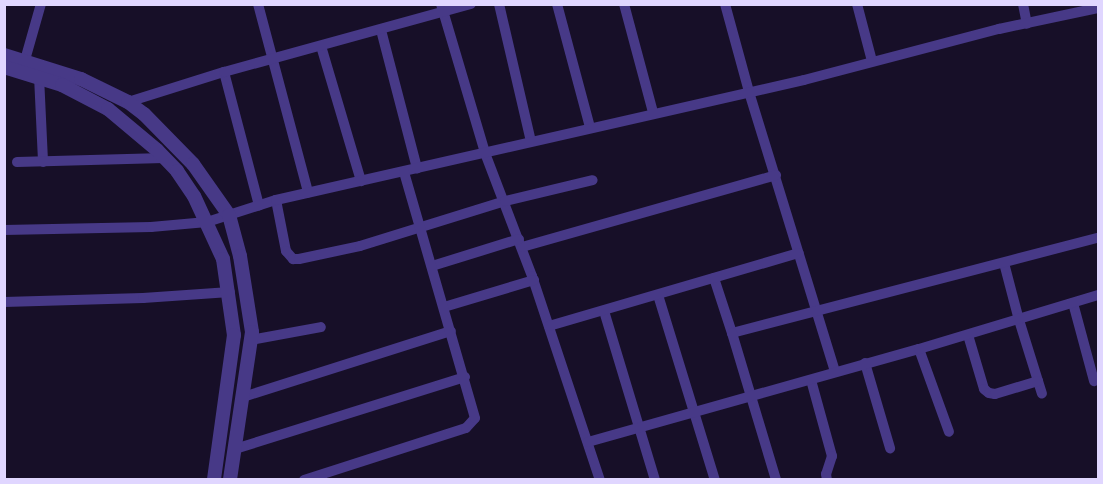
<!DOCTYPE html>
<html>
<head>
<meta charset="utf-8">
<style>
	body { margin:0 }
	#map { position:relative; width:1103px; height:484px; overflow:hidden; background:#170f28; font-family:"Alegreya Sans",sans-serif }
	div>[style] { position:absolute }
	.minor>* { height:10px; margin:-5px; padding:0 5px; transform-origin:5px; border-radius:5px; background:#473987 }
	.tertiary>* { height:14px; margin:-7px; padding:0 7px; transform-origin:7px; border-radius:7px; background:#473987 }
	span { translate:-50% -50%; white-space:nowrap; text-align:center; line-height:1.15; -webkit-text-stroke:5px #170f28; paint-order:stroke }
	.frame { position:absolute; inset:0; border:6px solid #e0d6ff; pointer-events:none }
</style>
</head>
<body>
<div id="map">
	<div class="minor">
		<i style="left:258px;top:4px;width:195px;rotate:75.1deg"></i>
		<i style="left:441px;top:4px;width:155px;rotate:73.5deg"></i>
		<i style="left:485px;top:153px;width:132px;rotate:69.1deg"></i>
		<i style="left:532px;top:276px;width:215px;rotate:71.6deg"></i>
		<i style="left:499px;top:4px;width:141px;rotate:76.9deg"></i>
		<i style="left:557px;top:4px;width:127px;rotate:75deg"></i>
		<i style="left:624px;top:4px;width:112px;rotate:75deg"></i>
		<i style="left:725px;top:4px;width:91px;rotate:74.7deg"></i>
		<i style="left:749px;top:92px;width:293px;rotate:72.9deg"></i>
		<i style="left:857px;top:4px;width:59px;rotate:75.3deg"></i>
		<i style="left:1023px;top:4px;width:20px;rotate:79deg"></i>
		<i style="left:381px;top:30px;width:143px;rotate:75.4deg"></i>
		<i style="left:321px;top:46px;width:141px;rotate:73.5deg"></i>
		<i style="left:25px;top:60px;width:58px;rotate:-74.1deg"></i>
		<i style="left:224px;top:72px;width:138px;rotate:75.3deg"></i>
		<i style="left:39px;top:76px;width:86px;rotate:87.3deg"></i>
		<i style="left:128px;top:102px;width:101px;rotate:-17.4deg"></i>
		<i style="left:224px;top:72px;width:256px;rotate:-15.4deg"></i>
		<i style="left:17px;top:162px;width:147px;rotate:-1.6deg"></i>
		<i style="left:276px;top:200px;width:52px;rotate:78.9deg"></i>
		<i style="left:286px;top:251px;width:11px;rotate:49deg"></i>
		<i style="left:293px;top:259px;width:6px"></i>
		<i style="left:299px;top:259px;width:62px;rotate:-12deg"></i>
		<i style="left:360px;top:246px;width:152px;rotate:-17.2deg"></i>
		<i style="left:505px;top:201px;width:90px;rotate:-13.4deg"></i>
		<i style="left:4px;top:230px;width:147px;rotate:-1.2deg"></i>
		<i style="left:151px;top:227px;width:56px;rotate:-5.1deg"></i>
		<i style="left:207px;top:222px;width:72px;rotate:-17.7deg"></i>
		<i style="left:276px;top:200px;width:541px;rotate:-12.8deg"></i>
		<i style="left:804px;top:80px;width:202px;rotate:-14.7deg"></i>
		<i style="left:999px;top:29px;width:101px;rotate:-12deg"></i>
		<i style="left:522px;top:247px;width:264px;rotate:-15.8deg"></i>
		<i style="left:1004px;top:263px;width:59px;rotate:75.3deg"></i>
		<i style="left:1019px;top:320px;width:77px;rotate:72.7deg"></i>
		<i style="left:432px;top:266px;width:91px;rotate:-17.2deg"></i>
		<i style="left:714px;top:278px;width:58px;rotate:71.9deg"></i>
		<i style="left:732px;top:333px;width:378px;rotate:-14.6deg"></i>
		<i style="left:658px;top:295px;width:194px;rotate:72.9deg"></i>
		<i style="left:4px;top:302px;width:139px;rotate:-1.6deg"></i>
		<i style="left:143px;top:298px;width:87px;rotate:-3.9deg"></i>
		<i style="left:1073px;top:303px;width:81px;rotate:74.9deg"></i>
		<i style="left:444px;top:307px;width:94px;rotate:-16.7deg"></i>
		<i style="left:604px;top:311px;width:177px;rotate:73.2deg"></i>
		<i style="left:549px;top:326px;width:260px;rotate:-16.3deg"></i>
		<i style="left:732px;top:333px;width:153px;rotate:73.3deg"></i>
		<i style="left:968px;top:335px;width:56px;rotate:73.5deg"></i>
		<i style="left:984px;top:389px;width:6px;rotate:39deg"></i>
		<i style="left:989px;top:393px;width:6px;rotate:9deg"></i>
		<i style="left:995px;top:394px;width:45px;rotate:-16.8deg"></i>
		<i style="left:251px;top:340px;width:71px;rotate:-10.5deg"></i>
		<i style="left:919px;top:349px;width:88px;rotate:70.1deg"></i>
		<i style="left:865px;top:363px;width:89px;rotate:73.6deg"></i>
		<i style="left:811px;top:380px;width:79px;rotate:74.6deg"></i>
		<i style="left:832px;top:456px;width:19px;rotate:108deg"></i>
		<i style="left:826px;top:474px;width:6px;rotate:81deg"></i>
		<i style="left:243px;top:397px;width:218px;rotate:-17.6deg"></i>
		<i style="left:588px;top:442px;width:344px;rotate:-15.7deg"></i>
		<i style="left:919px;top:349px;width:187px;rotate:-16.8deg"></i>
		<i style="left:235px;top:449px;width:241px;rotate:-17.4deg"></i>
		<i style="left:304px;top:480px;width:170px;rotate:-17.8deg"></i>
		<i style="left:466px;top:428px;width:13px;rotate:-48deg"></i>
		<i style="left:475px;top:418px;width:256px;rotate:-106.1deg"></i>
	</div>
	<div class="tertiary">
		<i style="left:4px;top:55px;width:81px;rotate:17.3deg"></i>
		<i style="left:81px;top:79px;width:52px;rotate:26.1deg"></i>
		<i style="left:128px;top:102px;width:20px;rotate:37deg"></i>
		<i style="left:144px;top:114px;width:70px;rotate:45.6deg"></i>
		<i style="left:193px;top:164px;width:62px;rotate:54.8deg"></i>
		<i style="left:229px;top:215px;width:42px;rotate:75deg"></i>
		<i style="left:240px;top:256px;width:77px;rotate:81deg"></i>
		<i style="left:252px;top:332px;width:150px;rotate:98.5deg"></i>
		<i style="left:4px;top:67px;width:61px;rotate:17.2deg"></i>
		<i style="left:62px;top:85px;width:52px;rotate:27.6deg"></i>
		<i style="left:108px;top:109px;width:64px;rotate:39.9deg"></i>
		<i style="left:157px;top:150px;width:29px;rotate:46deg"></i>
		<i style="left:177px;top:171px;width:30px;rotate:56deg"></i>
		<i style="left:194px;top:196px;width:69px;rotate:65.3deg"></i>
		<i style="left:223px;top:259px;width:77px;rotate:81.8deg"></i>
		<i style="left:234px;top:335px;width:146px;rotate:97.9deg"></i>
	</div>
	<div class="frame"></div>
</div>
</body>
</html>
